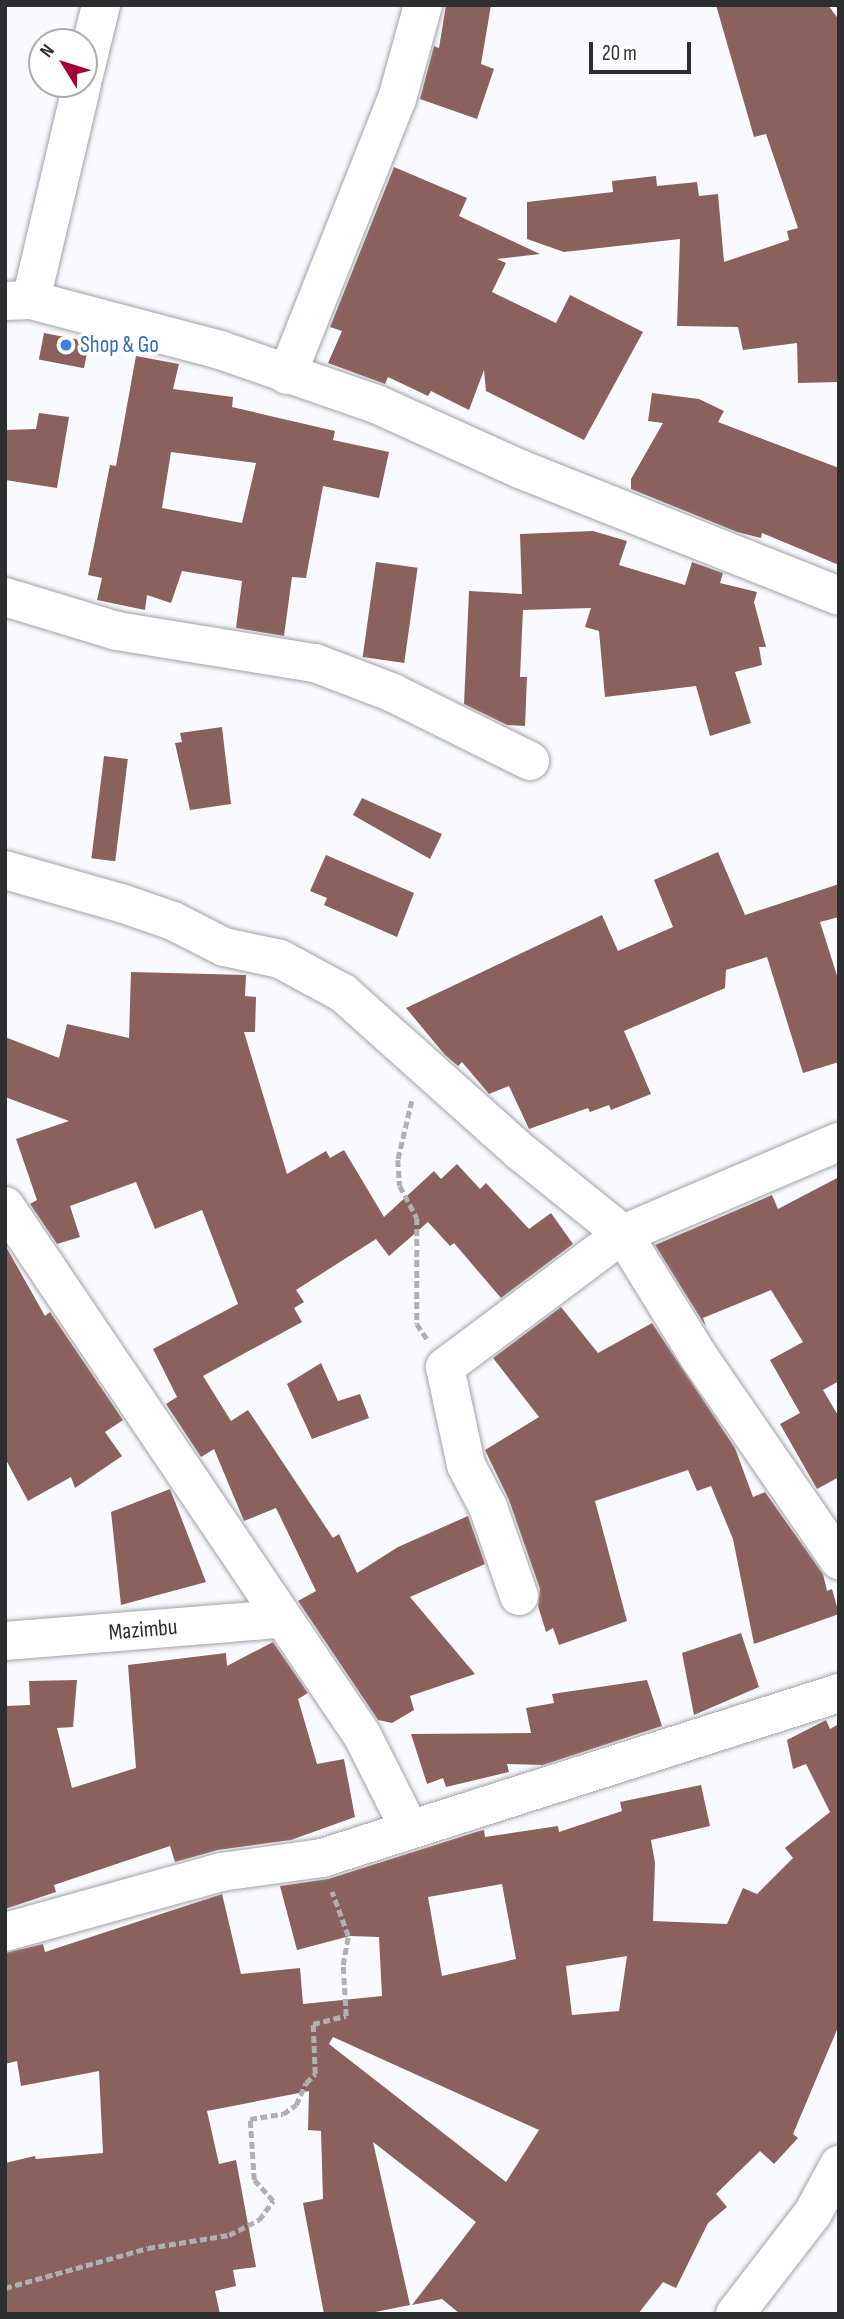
<!DOCTYPE html>
<html>
<head>
<meta charset="utf-8">
<style>
	body { margin:0 }
	#map { position:relative; width:844px; height:2319px; overflow:hidden; background:#f8fafe; font-family:"Sofia Sans Condensed",sans-serif }
	div>[style] { position:absolute }
	.building>* { inset:0; background:#8b615e; transform-origin:0 0 }
	.path>* { height:4.5px; margin-top:-2.25px; transform-origin:0; background:repeating-linear-gradient(90deg,#aeb0b3 0 7px,transparent 0 10.5px) }
	.roads { filter:drop-shadow(0 0 2px #a0a2a6) drop-shadow(0 0 2px #a0a2a6) }
	.minor>* { height:38px; margin:-19px; padding:0 19px; transform-origin:19px; border-radius:19px; background:#fff }
	.dots>* { width:19px; height:19px; translate:-50% -50%; box-sizing:border-box; border:4px solid #fff; border-radius:50% }
	span { translate:-50% -50%; white-space:nowrap; text-align:center; line-height:1.15; -webkit-text-stroke:7px #fff; paint-order:stroke }
	.shop-label { font-size:23px; color:#366cbe }
	.left { translate:0 -50%; text-align:left }
	.street-label { font-size:23px; color:#2d2e2f }
	.frame { position:absolute; inset:0; border:7px solid #2d2e2f; pointer-events:none }
	.north { position:absolute; left:28px; top:28px; width:70px; height:70px; box-sizing:border-box; background:#fff; border:2px solid #ababac; border-radius:50%; rotate:308deg; font-size:19px; font-weight:700; line-height:28px; text-align:center; color:#2d2e2f }
	.north::after { content:''; display:block; margin:auto; width:24px; height:32px; background:#a20437; clip-path:polygon(50% 0,100% 100%,50% 72%,0 100%) }
	.scale { position:absolute; left:589px; top:42px; width:102px; height:32px; box-sizing:border-box; border:4px solid #2d2e2f; border-top:0; padding-left:9px; font-size:21px; line-height:24px; white-space:nowrap; color:#2d2e2f; -webkit-text-stroke:5px #fff; paint-order:stroke }
</style>
</head>
<body>
<div id="map">
	<div class="building">
		<i style="clip-path:polygon(446px 5px,491px 5px,481px 64px,494px 69px,477px 119px,420px 99px,434px 46px,439px 48px)"></i>
		<i style="clip-path:polygon(716px 5px,828px 5px,839px 20px,839px 382px,798px 383px,797px 343px,743px 350px,738px 327px,677px 326px,680px 239px,564px 252px,527px 239px,527px 202px,613px 192px,612px 181px,656px 176px,657px 186px,697px 182px,699px 196px,718px 194px,724px 262px,789px 240px,787px 231px,798px 228px,766px 134px,754px 137px)"></i>
		<i style="clip-path:polygon(394px 167px,467px 198px,459px 216px,540px 254px,497px 259px,506px 263px,492px 292px,556px 323px,570px 295px,643px 332px,584px 440px,486px 391px,484px 370px,469px 410px,431px 391px,428px 396px,388px 377px,385px 384px,328px 363px,342px 331px,330px 327px)"></i>
		<i style="left:44px;top:333px;width:46px;height:27px;rotate:11deg"></i>
		<i style="clip-path:polygon(evenodd,136px 356px,179px 364px,173px 389px,233px 397px,232px 407px,335px 431px,333px 440px,389px 452px,379px 498px,323px 486px,306px 578px,292px 577px,284px 636px,236px 628px,242px 581px,182px 571px,171px 603px,147px 595px,145px 610px,97px 600px,102px 578px,88px 575px,110px 465px,116px 466px,136px 356px,171px 452px,256px 463px,242px 523px,162px 508px,171px 452px)"></i>
		<i style="clip-path:polygon(652px 393px,699px 399px,724px 411px,718px 422px,839px 468px,839px 565px,762px 533px,761px 538px,737px 532px,631px 489px,631px 479px,663px 423px,648px 421px)"></i>
		<i style="clip-path:polygon(39px 413px,69px 417px,57px 488px,5px 480px,5px 430px,36px 429px)"></i>
		<i style="clip-path:polygon(593px 531px,627px 541px,619px 565px,685px 585px,692px 562px,723px 573px,720px 583px,757px 592px,754px 602px,766px 647px,759px 647px,762px 665px,735px 672px,751px 723px,710px 736px,696px 686px,605px 697px,599px 631px,585px 627px,591px 608px,523px 610px,520px 677px,527px 677px,525px 726px,507px 725px,464px 704px,469px 591px,522px 594px,520px 534px)"></i>
		<i style="left:376px;top:562px;width:42px;height:96px;rotate:8deg"></i>
		<i style="clip-path:polygon(222px 727px,231px 804px,190px 810px,175px 743px,182px 742px,180px 733px)"></i>
		<i style="left:104px;top:756px;width:24px;height:103px;rotate:7deg"></i>
		<i style="clip-path:polygon(362px 798px,442px 834px,430px 859px,353px 815px)"></i>
		<i style="clip-path:polygon(718px 852px,745px 915px,839px 884px,839px 917px,820px 922px,839px 982px,839px 1062px,803px 1073px,767px 957px,726px 970px,725px 988px,624px 1031px,651px 1094px,611px 1110px,609px 1105px,590px 1112px,588px 1108px,529px 1129px,509px 1086px,489px 1094px,462px 1062px,458px 1066px,445px 1055px,406px 1008px,602px 915px,618px 951px,673px 927px,654px 880px)"></i>
		<i style="clip-path:polygon(326px 855px,414px 893px,397px 937px,324px 905px,327px 898px,310px 891px)"></i>
		<i style="clip-path:polygon(131px 972px,246px 975px,245px 996px,256px 997px,255px 1032px,244px 1032px,287px 1174px,326px 1151px,330px 1158px,344px 1150px,384px 1217px,434px 1171px,441px 1179px,457px 1164px,480px 1189px,486px 1183px,529px 1229px,551px 1213px,573px 1244px,501px 1298px,454px 1243px,450px 1246px,428px 1222px,389px 1256px,376px 1239px,296px 1290px,304px 1302px,294px 1308px,302px 1322px,203px 1376px,231px 1421px,248px 1410px,333px 1538px,339px 1534px,357px 1573px,398px 1547px,468px 1516px,485px 1564px,410px 1597px,475px 1674px,410px 1696px,414px 1710px,392px 1723px,378px 1720px,298px 1601px,316px 1591px,276px 1508px,244px 1521px,214px 1449px,201px 1457px,166px 1404px,177px 1397px,153px 1349px,238px 1304px,202px 1210px,155px 1229px,136px 1182px,70px 1206px,80px 1237px,57px 1244px,30px 1204px,37px 1200px,16px 1139px,69px 1121px,5px 1097px,5px 1037px,59px 1058px,67px 1024px,129px 1038px)"></i>
		<i style="clip-path:polygon(839px 1177px,839px 1381px,823px 1390px,839px 1417px,839px 1477px,817px 1489px,780px 1424px,800px 1413px,770px 1360px,803px 1342px,771px 1290px,703px 1318px,706px 1327px,655px 1245px,772px 1195px,778px 1209px)"></i>
		<i style="clip-path:polygon(5px 1245px,45px 1316px,50px 1312px,123px 1420px,105px 1432px,122px 1456px,75px 1488px,71px 1477px,28px 1501px,5px 1458px)"></i>
		<i style="clip-path:polygon(561px 1307px,598px 1353px,652px 1323px,735px 1448px,753px 1497px,765px 1492px,823px 1574px,827px 1591px,832px 1589px,839px 1614px,754px 1644px,733px 1539px,711px 1486px,697px 1491px,688px 1470px,595px 1501px,627px 1621px,559px 1645px,553px 1628px,546px 1632px,538px 1606px,540px 1589px,509px 1500px,485px 1450px,539px 1417px,493px 1358px)"></i>
		<i style="clip-path:polygon(321px 1363px,338px 1401px,360px 1394px,369px 1418px,312px 1439px,287px 1384px)"></i>
		<i style="clip-path:polygon(170px 1489px,206px 1582px,121px 1605px,111px 1512px)"></i>
		<i style="clip-path:polygon(741px 1633px,759px 1687px,694px 1715px,682px 1653px)"></i>
		<i style="clip-path:polygon(273px 1642px,308px 1693px,298px 1699px,317px 1764px,344px 1759px,355px 1817px,291px 1840px,218px 1850px,175px 1862px,170px 1846px,54px 1885px,56px 1892px,5px 1909px,6px 1706px,30px 1705px,29px 1681px,77px 1680px,73px 1727px,57px 1728px,72px 1788px,136px 1768px,128px 1665px,226px 1653px,227px 1666px)"></i>
		<i style="clip-path:polygon(647px 1680px,662px 1726px,543px 1765px,507px 1764px,509px 1772px,446px 1787px,443px 1778px,427px 1784px,411px 1734px,531px 1733px,526px 1708px,554px 1703px,552px 1694px)"></i>
		<i style="clip-path:polygon(evenodd,826px 1720px,830px 1729px,839px 1724px,839px 2025px,793px 2134px,798px 2138px,774px 2164px,760px 2151px,716px 2194px,727px 2207px,708px 2223px,676px 2288px,663px 2282px,638px 2314px,460px 2314px,442px 2299px,412px 2305px,476px 2222px,373px 2142px,410px 2305px,365px 2314px,324px 2314px,303px 2203px,323px 2199px,321px 2131px,308px 2130px,309px 2091px,207px 2111px,219px 2164px,236px 2160px,256px 2267px,233px 2270px,236px 2286px,215px 2291px,220px 2314px,5px 2314px,5px 2163px,35px 2156px,36px 2159px,103px 2153px,99px 2071px,21px 2086px,17px 2061px,5px 2064px,5px 1953px,43px 1944px,45px 1952px,222px 1894px,241px 1974px,300px 1968px,303px 2004px,382px 1996px,379px 1937px,350px 1936px,297px 1950px,280px 1886px,328px 1879px,479px 1831px,484px 1830px,485px 1837px,558px 1826px,559px 1832px,622px 1811px,620px 1802px,701px 1785px,710px 1826px,651px 1840px,655px 1863px,653px 1921px,727px 1924px,743px 1888px,757px 1894px,793px 1858px,785px 1848px,830px 1812px,806px 1764px,793px 1769px,787px 1740px,826px 1720px,502px 1884px,516px 1959px,442px 1976px,428px 1897px,502px 1884px,826px 1720px,627px 1956px,619px 2011px,572px 2015px,566px 1966px,627px 1956px,826px 1720px,333px 2037px,539px 2130px,506px 2182px,329px 2044px,333px 2037px)"></i>
	</div>
	<div class="path">
		<i style="left:412px;top:1101px;width:61px;rotate:103.3deg"></i>
		<i style="left:398px;top:1160px;width:26px;rotate:86deg"></i>
		<i style="left:400px;top:1186px;width:36px;rotate:62deg"></i>
		<i style="left:417px;top:1218px;width:106px;rotate:90deg"></i>
		<i style="left:417px;top:1324px;width:18px;rotate:56deg"></i>
		<i style="left:5px;top:2288px;width:148px;rotate:-15.6deg"></i>
		<i style="left:148px;top:2248px;width:82px;rotate:-9.1deg"></i>
		<i style="left:229px;top:2235px;width:34px;rotate:-27deg"></i>
		<i style="left:259px;top:2220px;width:24px;rotate:-54deg"></i>
		<i style="left:273px;top:2201px;width:28px;rotate:-132deg"></i>
		<i style="left:254px;top:2180px;width:61px;rotate:-93.8deg"></i>
		<i style="left:250px;top:2119px;width:33px;rotate:-9deg"></i>
		<i style="left:283px;top:2114px;width:16px;rotate:-35deg"></i>
		<i style="left:296px;top:2105px;width:24px;rotate:-66deg"></i>
		<i style="left:306px;top:2083px;width:13px;rotate:-45deg"></i>
		<i style="left:315px;top:2074px;width:50px;rotate:-92.3deg"></i>
		<i style="left:313px;top:2024px;width:34px;rotate:-14deg"></i>
		<i style="left:346px;top:2016px;width:51px;rotate:-93.4deg"></i>
		<i style="left:343px;top:1965px;width:29px;rotate:-80deg"></i>
		<i style="left:348px;top:1936px;width:47px;rotate:-110deg"></i>
	</div>
	<div class="roads">
		<div class="minor">
			<i style="left:84px;top:75px;width:72px;rotate:-76.3deg"></i>
			<i style="left:31px;top:300px;width:222px;rotate:-76.7deg"></i>
			<i style="left:5px;top:301px;width:26px;rotate:-2deg"></i>
			<i style="left:31px;top:300px;width:196px;rotate:14.8deg"></i>
			<i style="left:220px;top:350px;width:165px;rotate:19.1deg"></i>
			<i style="left:376px;top:404px;width:158px;rotate:24.3deg"></i>
			<i style="left:520px;top:469px;width:343px;rotate:21.7deg"></i>
			<i style="left:287px;top:375px;width:297px;rotate:-68.3deg"></i>
			<i style="left:397px;top:99px;width:98px;rotate:-74.5deg"></i>
			<i style="left:5px;top:597px;width:117px;rotate:16.9deg"></i>
			<i style="left:117px;top:631px;width:201px;rotate:9.2deg"></i>
			<i style="left:315px;top:663px;width:84px;rotate:21deg"></i>
			<i style="left:393px;top:693px;width:153px;rotate:26.4deg"></i>
			<i style="left:5px;top:870px;width:121px;rotate:15.9deg"></i>
			<i style="left:121px;top:903px;width:55px;rotate:19.1deg"></i>
			<i style="left:173px;top:921px;width:57px;rotate:27deg"></i>
			<i style="left:224px;top:947px;width:57px;rotate:12.1deg"></i>
			<i style="left:280px;top:959px;width:72px;rotate:28.4deg"></i>
			<i style="left:343px;top:993px;width:239px;rotate:41.8deg"></i>
			<i style="left:521px;top:1152px;width:131px;rotate:38.8deg"></i>
			<i style="left:623px;top:1234px;width:145px;rotate:58.3deg"></i>
			<i style="left:699px;top:1357px;width:247px;rotate:55.4deg"></i>
			<i style="left:5px;top:1206px;width:638px;rotate:55.99deg"></i>
			<i style="left:362px;top:1735px;width:104px;rotate:63.2deg"></i>
			<i style="left:519px;top:1596px;width:94px;rotate:-109.2deg"></i>
			<i style="left:488px;top:1507px;width:47px;rotate:-117.6deg"></i>
			<i style="left:466px;top:1465px;width:100px;rotate:-102.1deg"></i>
			<i style="left:445px;top:1367px;width:222px;rotate:-36.8deg"></i>
			<i style="left:623px;top:1234px;width:235px;rotate:-23.1deg"></i>
			<i style="left:5px;top:1641px;width:276px;rotate:-4.6deg"></i>
			<i style="left:5px;top:1932px;width:224px;rotate:-15.5deg"></i>
			<i style="left:221px;top:1872px;width:102px;rotate:-7.9deg"></i>
			<i style="left:322px;top:1858px;width:543px;rotate:-17.7deg"></i>
			<i style="left:735px;top:2314px;width:128px;rotate:-52.3deg"></i>
			<i style="left:813px;top:2213px;width:55px;rotate:-61.6deg"></i>
		</div>
	</div>
	<div class="dots">
		<i style="left:66px;top:345px;background:#3f7fe0"></i>
	</div>
	<div class="shop-label">
		<span class="left" style="left:80px;top:345px">Shop &amp; Go</span>
	</div>
	<div class="street-label">
		<span style="left:143px;top:1630px;rotate:-5deg">Mazimbu</span>
	</div>
	<div class="frame"></div>
	<div class="north">N</div>
	<div class="scale">20 m</div>
</div>
</body>
</html>
